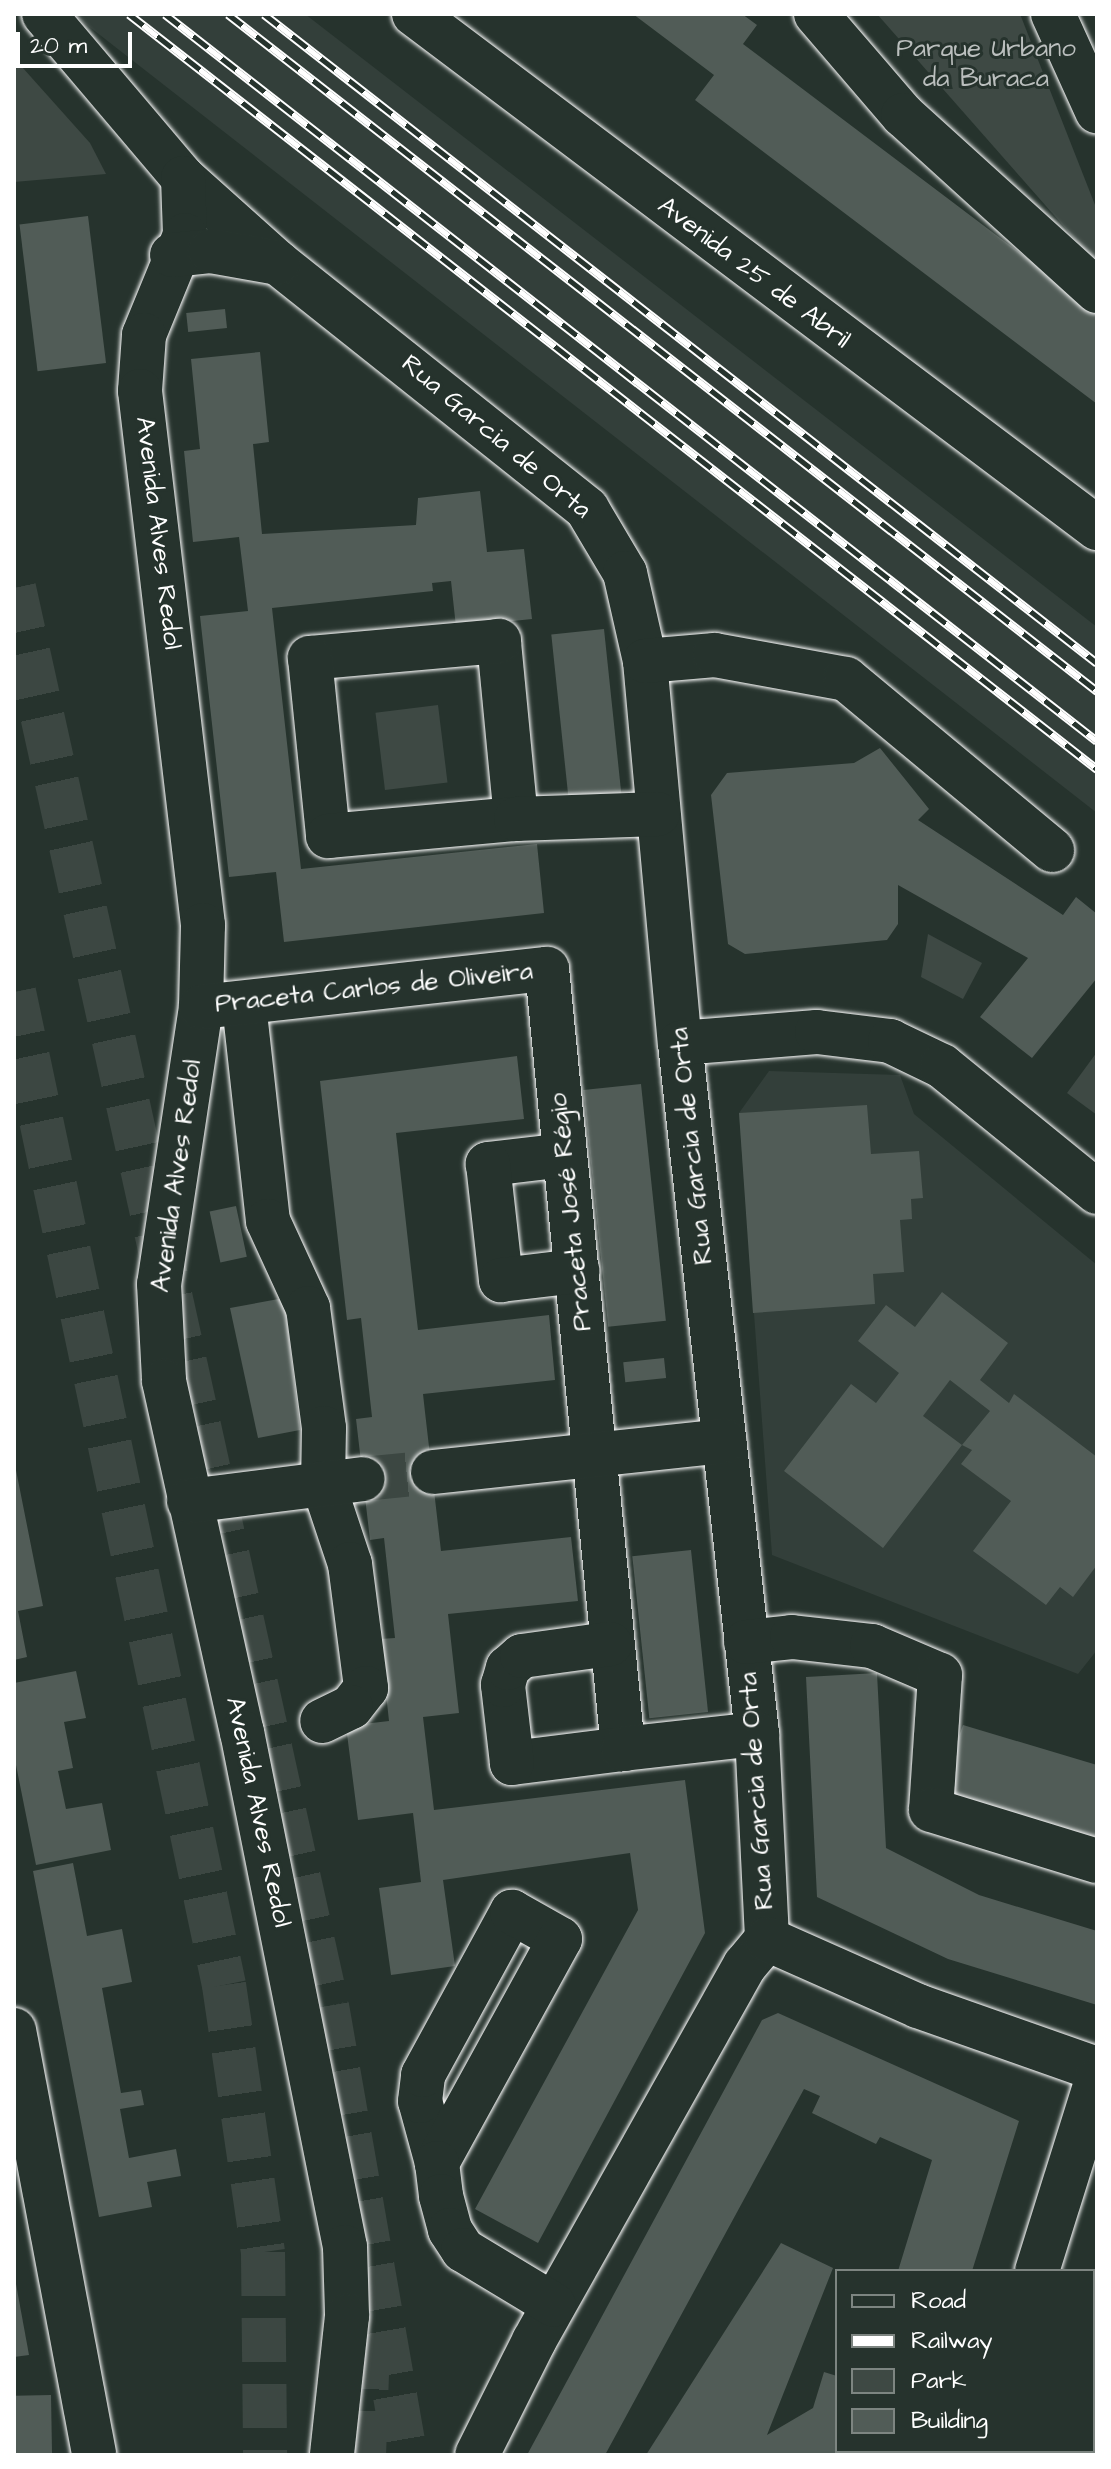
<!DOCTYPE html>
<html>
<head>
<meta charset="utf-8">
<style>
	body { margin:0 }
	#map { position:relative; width:1111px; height:2469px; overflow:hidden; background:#26332d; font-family:"Architects Daughter",sans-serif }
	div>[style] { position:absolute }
	.built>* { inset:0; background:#333f3a }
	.green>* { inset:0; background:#3e4944; transform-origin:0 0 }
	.building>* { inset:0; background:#515c57; transform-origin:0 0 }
	.minor-tunnel>* { height:44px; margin-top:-22px; transform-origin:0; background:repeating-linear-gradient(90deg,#3c4742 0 44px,transparent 0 66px) }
	.highway-tunnel>* { height:44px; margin-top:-22px; transform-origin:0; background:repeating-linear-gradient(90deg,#3c4742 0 44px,transparent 0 66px) }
	.roads { filter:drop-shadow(0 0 2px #fff) drop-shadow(0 0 2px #fff) }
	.minor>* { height:44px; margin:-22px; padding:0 22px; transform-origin:22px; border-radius:22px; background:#26332d }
	.rail>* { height:9px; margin-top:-4.5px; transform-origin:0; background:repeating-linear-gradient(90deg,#26332d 0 18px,#fff 0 36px); box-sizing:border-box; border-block:2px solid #fff }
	span { translate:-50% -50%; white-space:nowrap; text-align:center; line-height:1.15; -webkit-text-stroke:6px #26332d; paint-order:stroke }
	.park-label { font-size:26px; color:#bbbfbe }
	.street-label { font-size:26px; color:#fff }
	.frame { position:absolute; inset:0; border:16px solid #fff; pointer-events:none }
	.legend { position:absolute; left:835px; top:2269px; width:260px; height:184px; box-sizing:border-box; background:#26332d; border:2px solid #7d8581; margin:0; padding:10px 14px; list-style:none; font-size:24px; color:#fff }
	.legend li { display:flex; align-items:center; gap:16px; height:40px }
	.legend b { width:40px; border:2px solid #7d8581 }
	.scale { position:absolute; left:16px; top:32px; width:116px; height:36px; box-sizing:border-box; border:4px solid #fff; border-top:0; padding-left:10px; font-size:24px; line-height:28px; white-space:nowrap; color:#fff; -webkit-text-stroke:6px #26332d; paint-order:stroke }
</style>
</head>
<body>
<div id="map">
	<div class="built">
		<i style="clip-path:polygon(73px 14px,305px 14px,1097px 627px,1097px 813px)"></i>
		<i style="clip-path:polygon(769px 1071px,900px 1075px,914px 1114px,1097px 1265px,1097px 1650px,1078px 1674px,772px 1555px,739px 1113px)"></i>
	</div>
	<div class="green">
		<i style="clip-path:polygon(877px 14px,1020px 14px,1097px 210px,1097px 264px)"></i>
		<i style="clip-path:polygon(14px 58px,90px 143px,106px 174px,14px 182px)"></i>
		<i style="left:438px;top:705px;width:78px;height:63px;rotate:83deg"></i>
		<i style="clip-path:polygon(928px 934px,982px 963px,963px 999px,921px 977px)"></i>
		<i style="clip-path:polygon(1097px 1052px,1097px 1115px,1067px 1093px)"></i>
	</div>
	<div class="building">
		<i style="clip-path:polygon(633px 14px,742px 14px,757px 25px,743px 44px,1097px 311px,1097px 404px,695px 100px,714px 75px)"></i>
		<i style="left:88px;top:216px;width:148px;height:69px;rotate:83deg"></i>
		<i style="left:225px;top:309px;width:19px;height:39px;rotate:84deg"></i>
		<i style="clip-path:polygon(260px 352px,269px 442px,253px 444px,262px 534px,416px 525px,418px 498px,480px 491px,487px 552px,524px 549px,532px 619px,456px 627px,451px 581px,432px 583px,433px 591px,272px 608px,301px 869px,537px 844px,544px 913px,284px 942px,276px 872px,229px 877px,200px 616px,248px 611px,239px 537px,193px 542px,184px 451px,200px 449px,191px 359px)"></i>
		<i style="left:604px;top:629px;width:176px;height:53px;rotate:84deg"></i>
		<i style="clip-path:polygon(880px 748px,929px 809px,918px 820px,1063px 915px,1076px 897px,1097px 914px,1097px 978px,1032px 1058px,980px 1017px,1028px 958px,898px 885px,898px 924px,887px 940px,745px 954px,728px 944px,711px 795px,727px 773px,854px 763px)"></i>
		<i style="clip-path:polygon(517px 1056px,524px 1119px,396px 1133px,416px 1313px,418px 1330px,549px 1315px,555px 1380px,423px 1394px,425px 1412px,441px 1551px,571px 1537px,578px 1601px,448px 1614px,459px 1713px,423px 1717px,434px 1810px,685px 1780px,705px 1933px,538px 2243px,475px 2209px,638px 1910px,630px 1853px,443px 1880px,455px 1966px,391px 1975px,379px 1888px,421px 1882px,413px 1813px,358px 1820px,346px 1726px,389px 1721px,380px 1639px,395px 1638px,384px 1538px,370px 1540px,356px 1419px,372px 1417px,361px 1318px,347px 1320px,320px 1081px)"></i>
		<i style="left:641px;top:1084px;width:238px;height:58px;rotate:84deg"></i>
		<i style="clip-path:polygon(867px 1105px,871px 1154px,919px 1151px,923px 1198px,911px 1199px,912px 1219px,900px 1220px,904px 1272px,873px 1274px,875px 1304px,753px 1313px,739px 1113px)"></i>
		<i style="left:236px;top:1206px;width:52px;height:27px;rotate:78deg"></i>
		<i style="clip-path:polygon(942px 1292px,1008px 1343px,980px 1380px,1009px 1403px,1014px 1394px,1097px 1457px,1097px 1565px,1073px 1597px,1060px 1587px,1046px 1605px,973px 1551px,1011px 1501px,961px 1464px,972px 1450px,962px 1445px,990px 1411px,950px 1380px,923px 1416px,962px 1445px,883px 1548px,784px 1471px,851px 1384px,876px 1403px,899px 1373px,858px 1341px,886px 1305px,915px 1327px)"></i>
		<i style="clip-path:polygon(284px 1298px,300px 1430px,258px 1438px,230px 1308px)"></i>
		<i style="left:664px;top:1358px;width:20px;height:41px;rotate:84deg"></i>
		<i style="clip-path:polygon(14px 1460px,43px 1606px,18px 1611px,27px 1657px,14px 1660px)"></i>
		<i style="left:691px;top:1550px;width:163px;height:59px;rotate:84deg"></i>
		<i style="clip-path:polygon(76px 1671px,86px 1718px,64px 1722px,73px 1768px,58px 1771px,66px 1809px,102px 1803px,111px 1850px,36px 1865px,14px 1755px,14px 1683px)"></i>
		<i style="clip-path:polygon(877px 1673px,886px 1848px,979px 1895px,1097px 1931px,1097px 2005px,948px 1959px,817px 1897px,806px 1677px)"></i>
		<i style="clip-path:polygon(963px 1725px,1097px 1765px,1097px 1840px,940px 1791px)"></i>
		<i style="clip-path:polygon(73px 1863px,87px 1936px,122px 1929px,132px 1982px,102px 1988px,121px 2093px,141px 2090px,144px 2105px,120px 2109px,129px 2158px,176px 2149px,181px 2176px,147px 2182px,152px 2207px,99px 2217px,33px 1871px)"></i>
		<i style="clip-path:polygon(778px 2013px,1019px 2121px,972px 2271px,898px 2271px,932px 2160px,880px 2137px,876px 2144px,812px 2113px,820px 2096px,804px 2089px,605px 2455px,527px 2455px,762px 2020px)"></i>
		<i style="clip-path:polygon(781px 2243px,833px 2268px,767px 2435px,813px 2408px,824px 2372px,837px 2376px,837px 2451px,916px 2451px,915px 2455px,646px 2455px)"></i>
		<i style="clip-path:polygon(14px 2273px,29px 2355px,14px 2357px)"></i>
		<i style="left:51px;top:2395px;width:60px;height:37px;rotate:89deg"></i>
	</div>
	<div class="minor-tunnel">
		<i style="left:363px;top:1479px;width:70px;rotate:-5.7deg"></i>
	</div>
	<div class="highway-tunnel">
		<i style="left:14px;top:588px;width:1452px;rotate:77.55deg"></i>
		<i style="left:327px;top:2006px;width:456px;rotate:80.1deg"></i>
		<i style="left:14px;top:992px;width:1015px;rotate:78.06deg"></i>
		<i style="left:224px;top:1985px;width:270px;rotate:81.7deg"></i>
		<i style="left:263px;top:2252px;width:203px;rotate:89.4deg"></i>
		<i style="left:364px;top:2455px;width:110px;rotate:-87.9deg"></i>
	</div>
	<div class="roads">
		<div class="minor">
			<i style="left:44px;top:14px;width:215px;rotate:49.7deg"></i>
			<i style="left:183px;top:178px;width:127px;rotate:41.8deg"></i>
			<i style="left:278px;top:263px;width:395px;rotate:38.5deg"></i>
			<i style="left:587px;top:509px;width:74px;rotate:59.3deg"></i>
			<i style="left:625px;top:573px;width:90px;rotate:77.2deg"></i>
			<i style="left:645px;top:661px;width:384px;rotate:84.8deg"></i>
			<i style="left:680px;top:1043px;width:695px;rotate:83.64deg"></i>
			<i style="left:757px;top:1734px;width:205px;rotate:87.2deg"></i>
			<i style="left:767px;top:1939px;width:34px;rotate:130deg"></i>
			<i style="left:745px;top:1965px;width:431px;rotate:119.3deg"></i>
			<i style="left:534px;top:2341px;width:127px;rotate:116.6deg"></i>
			<i style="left:414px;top:14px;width:855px;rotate:36.96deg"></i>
			<i style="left:816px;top:14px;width:133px;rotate:49.3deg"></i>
			<i style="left:903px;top:115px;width:262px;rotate:42.2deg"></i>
			<i style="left:1053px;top:14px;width:107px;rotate:65.6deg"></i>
			<i style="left:183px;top:178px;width:57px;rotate:88deg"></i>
			<i style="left:185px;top:235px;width:108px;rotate:112.3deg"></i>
			<i style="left:144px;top:335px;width:56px;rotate:94.1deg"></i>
			<i style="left:140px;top:391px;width:538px;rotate:83.27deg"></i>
			<i style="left:203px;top:925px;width:82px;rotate:91.4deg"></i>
			<i style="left:201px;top:1007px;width:280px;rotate:98.6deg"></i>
			<i style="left:159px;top:1284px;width:97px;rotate:87deg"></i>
			<i style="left:164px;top:1381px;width:360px;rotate:77.5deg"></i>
			<i style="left:242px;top:1732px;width:525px;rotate:78.69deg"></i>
			<i style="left:345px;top:2247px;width:69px;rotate:88.3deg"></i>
			<i style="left:347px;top:2316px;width:140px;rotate:96.2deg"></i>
			<i style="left:172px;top:255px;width:38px;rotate:-6deg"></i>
			<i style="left:210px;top:251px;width:69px;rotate:10deg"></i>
			<i style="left:645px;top:661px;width:70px;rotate:-4.9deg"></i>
			<i style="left:715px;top:655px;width:133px;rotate:10.4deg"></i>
			<i style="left:846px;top:679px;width:268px;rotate:39.7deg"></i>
			<i style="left:516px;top:819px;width:179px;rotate:-95.5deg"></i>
			<i style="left:499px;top:641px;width:190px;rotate:174.9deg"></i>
			<i style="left:310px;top:658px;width:179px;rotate:84.2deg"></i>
			<i style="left:328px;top:836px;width:189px;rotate:-5.2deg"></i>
			<i style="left:516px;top:819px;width:142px;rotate:-2deg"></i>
			<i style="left:244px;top:1004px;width:218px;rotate:83.7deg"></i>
			<i style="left:268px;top:1221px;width:96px;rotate:65.3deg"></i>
			<i style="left:308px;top:1308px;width:121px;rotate:82.4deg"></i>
			<i style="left:324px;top:1428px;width:55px;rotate:91deg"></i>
			<i style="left:323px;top:1483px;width:85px;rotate:71.6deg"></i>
			<i style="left:350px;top:1564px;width:125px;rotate:82.6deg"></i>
			<i style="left:366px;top:1688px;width:24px;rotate:128deg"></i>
			<i style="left:351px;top:1707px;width:32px;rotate:154deg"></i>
			<i style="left:201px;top:1007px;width:348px;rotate:-6.3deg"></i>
			<i style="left:547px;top:969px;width:784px;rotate:84.43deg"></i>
			<i style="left:623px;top:1749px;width:112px;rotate:172.8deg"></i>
			<i style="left:512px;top:1763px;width:79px;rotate:-96.6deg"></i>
			<i style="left:503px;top:1685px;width:18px;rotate:-74deg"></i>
			<i style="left:508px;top:1668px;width:18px;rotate:-41deg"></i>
			<i style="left:522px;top:1656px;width:89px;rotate:-7.8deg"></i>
			<i style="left:680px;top:1043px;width:137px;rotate:-4.6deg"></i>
			<i style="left:817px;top:1032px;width:74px;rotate:7deg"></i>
			<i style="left:890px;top:1041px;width:58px;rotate:25.7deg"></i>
			<i style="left:942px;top:1066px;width:200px;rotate:39.1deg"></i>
			<i style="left:565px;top:1155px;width:78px;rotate:173.3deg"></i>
			<i style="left:488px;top:1164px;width:117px;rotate:83.6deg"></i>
			<i style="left:501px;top:1280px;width:77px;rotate:-6.8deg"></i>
			<i style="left:433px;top:1472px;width:293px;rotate:-6.1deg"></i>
			<i style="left:189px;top:1501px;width:175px;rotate:-7.2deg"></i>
			<i style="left:746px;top:1642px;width:46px;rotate:-6.2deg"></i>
			<i style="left:792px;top:1637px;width:81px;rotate:6.4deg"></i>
			<i style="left:872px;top:1646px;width:74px;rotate:23.1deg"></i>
			<i style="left:940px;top:1675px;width:135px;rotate:93.8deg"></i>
			<i style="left:931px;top:1810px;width:174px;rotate:17.1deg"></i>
			<i style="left:623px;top:1749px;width:135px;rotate:-6.4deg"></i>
			<i style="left:767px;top:1939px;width:165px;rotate:23.9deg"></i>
			<i style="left:918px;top:2006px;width:190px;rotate:19.4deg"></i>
			<i style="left:14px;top:2030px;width:432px;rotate:79.3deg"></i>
			<i style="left:437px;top:2163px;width:64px;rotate:-105.3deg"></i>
			<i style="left:420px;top:2101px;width:26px;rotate:-83deg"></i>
			<i style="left:423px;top:2075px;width:186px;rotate:-61.4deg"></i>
			<i style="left:512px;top:1912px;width:55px;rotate:29.4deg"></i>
			<i style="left:560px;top:1939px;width:256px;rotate:118.8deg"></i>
			<i style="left:437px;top:2163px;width:33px;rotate:83deg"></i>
			<i style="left:441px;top:2196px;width:35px;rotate:75deg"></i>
			<i style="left:450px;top:2230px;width:24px;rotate:57deg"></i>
			<i style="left:463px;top:2250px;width:106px;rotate:31.1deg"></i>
			<i style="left:1037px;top:2271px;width:200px;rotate:-72.6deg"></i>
			<i style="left:1093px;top:2423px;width:4px;rotate:14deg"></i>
		</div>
	</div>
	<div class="rail">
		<i style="left:129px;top:14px;width:1228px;rotate:37.95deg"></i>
		<i style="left:165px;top:14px;width:1182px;rotate:37.96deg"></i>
		<i style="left:228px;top:14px;width:1102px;rotate:37.92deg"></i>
		<i style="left:264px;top:14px;width:1056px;rotate:37.92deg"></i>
	</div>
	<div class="park-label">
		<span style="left:986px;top:64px">Parque Urbano<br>da Buraca</span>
	</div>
	<div class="street-label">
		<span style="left:754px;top:273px;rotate:37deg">Avenida 25 de Abril</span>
		<span style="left:496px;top:437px;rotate:40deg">Rua Garcia de Orta</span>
		<span style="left:158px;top:533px;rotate:83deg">Avenida Alves Redol</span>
		<span style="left:374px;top:988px;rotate:-6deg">Praceta Carlos de Oliveira</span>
		<span style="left:692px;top:1146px;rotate:-96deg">Rua Garcia de Orta</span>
		<span style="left:177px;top:1176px;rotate:-82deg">Avenida Alves Redol</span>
		<span style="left:571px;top:1212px;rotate:-96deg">Praceta José Régio</span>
		<span style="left:757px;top:1791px;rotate:-94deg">Rua Garcia de Orta</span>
		<span style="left:258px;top:1812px;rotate:78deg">Avenida Alves Redol</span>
	</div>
	<div class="frame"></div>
	<ul class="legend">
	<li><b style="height:10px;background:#26332d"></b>Road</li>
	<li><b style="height:10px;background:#fff"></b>Railway</li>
	<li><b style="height:22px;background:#3e4944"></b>Park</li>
	<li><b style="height:22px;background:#515c57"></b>Building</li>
	</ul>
	<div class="scale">20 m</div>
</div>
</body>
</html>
